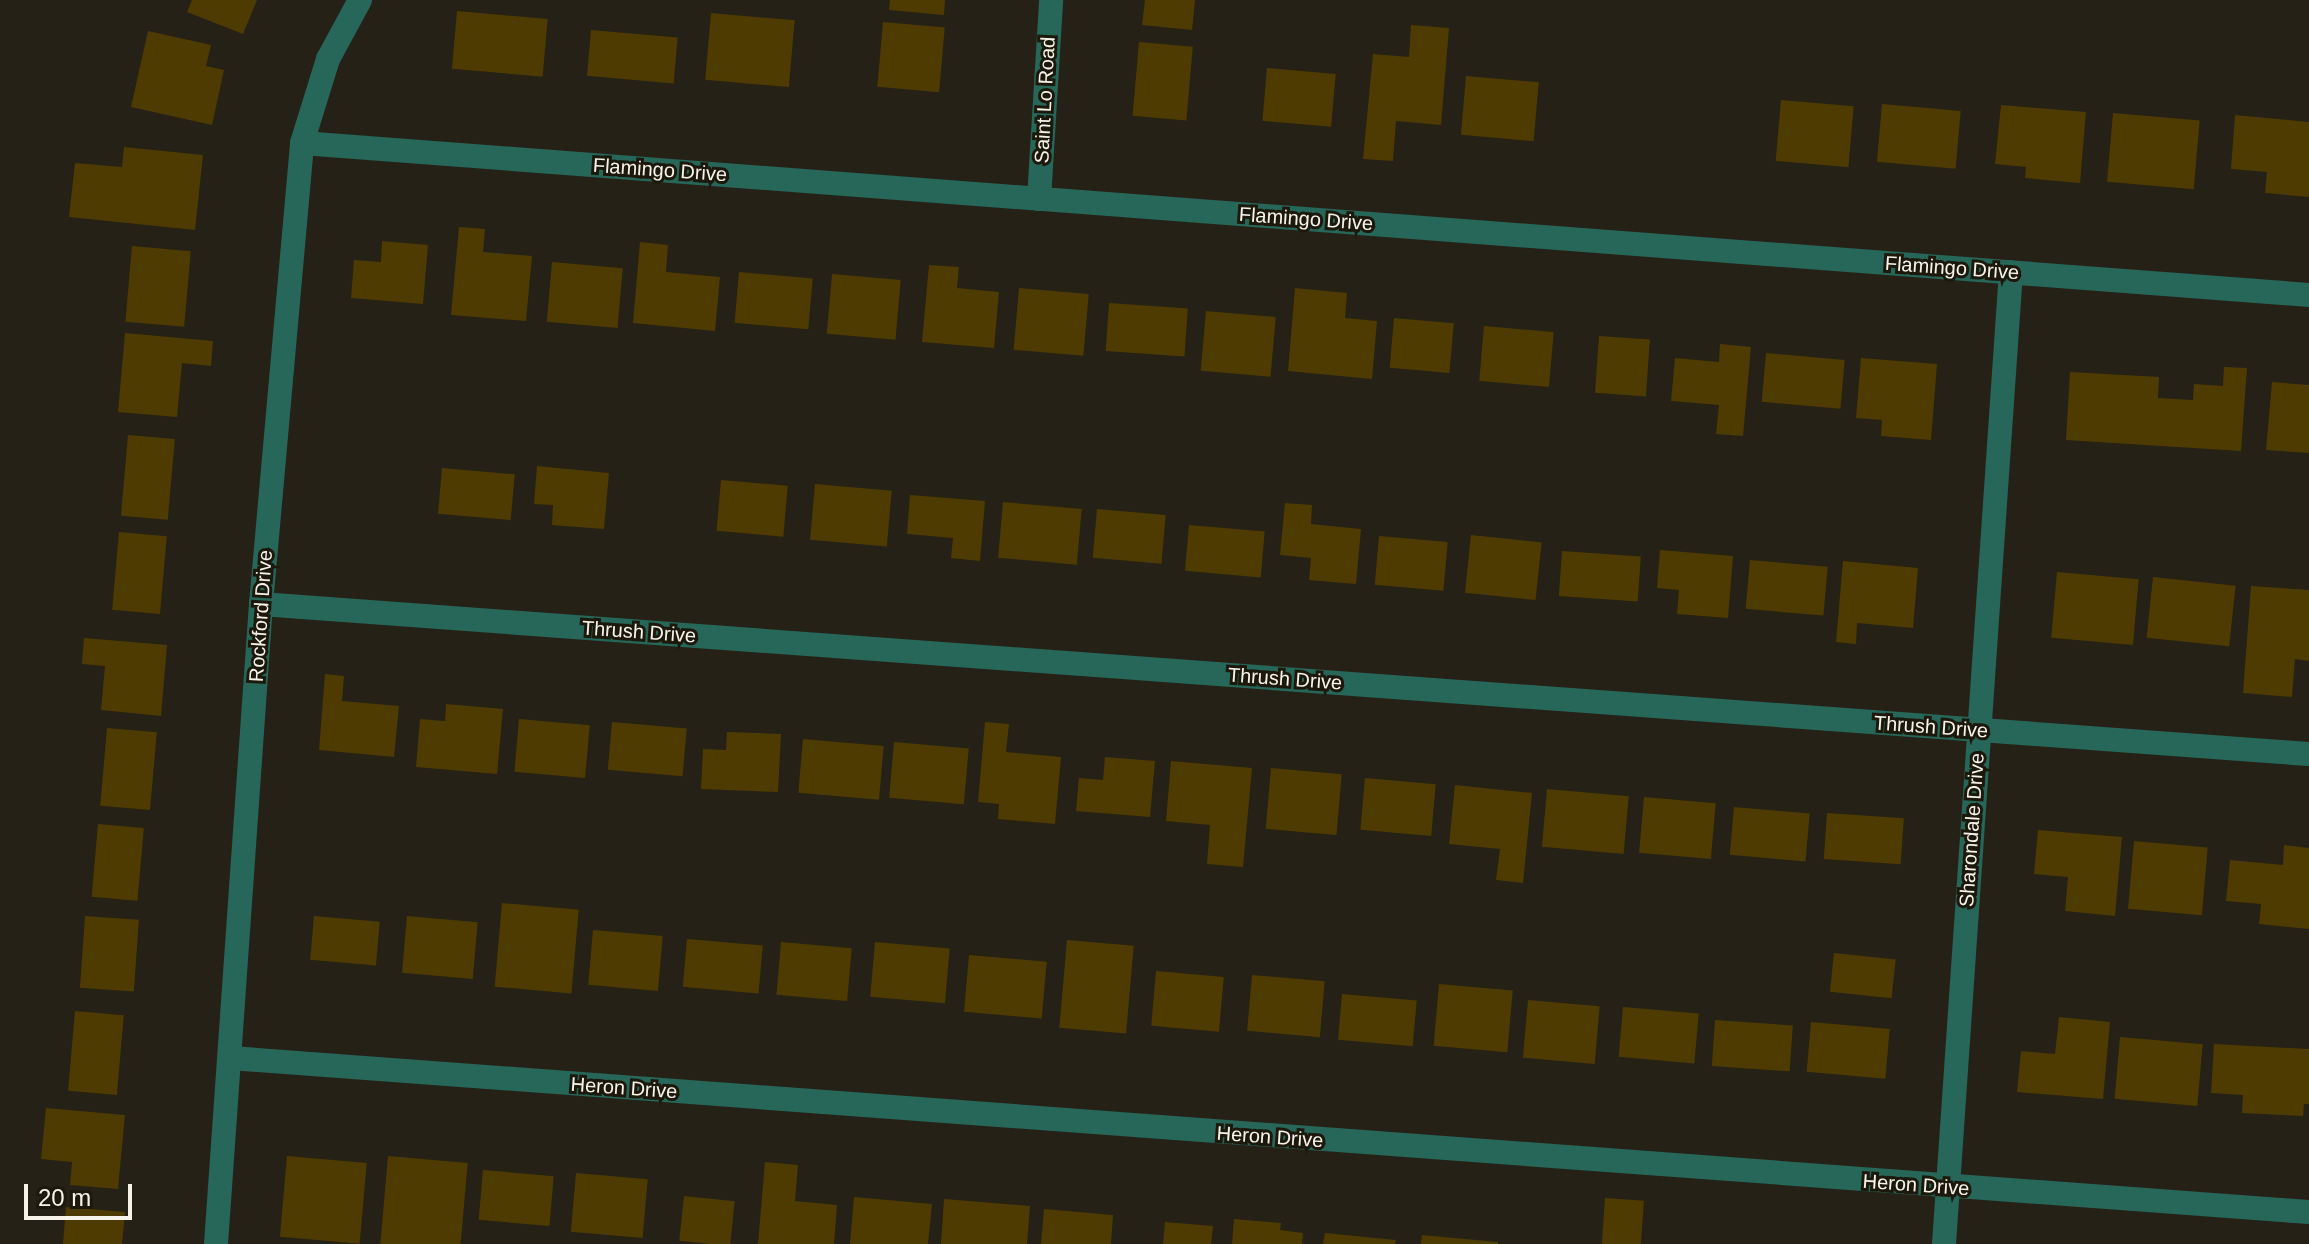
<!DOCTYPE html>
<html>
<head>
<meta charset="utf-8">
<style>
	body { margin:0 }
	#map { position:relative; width:2309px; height:1244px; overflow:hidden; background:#262116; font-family:Helvetica,sans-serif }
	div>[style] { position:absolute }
	.building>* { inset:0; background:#4e3b01; transform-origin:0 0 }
	.minor>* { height:24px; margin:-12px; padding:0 12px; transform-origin:12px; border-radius:12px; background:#27675a }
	span { translate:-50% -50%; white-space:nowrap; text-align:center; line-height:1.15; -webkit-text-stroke:6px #1c180c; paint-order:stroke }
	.street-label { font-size:20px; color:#f6f3eb }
	.scale { position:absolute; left:24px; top:1184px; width:108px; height:36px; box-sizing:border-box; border:4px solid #f6f3eb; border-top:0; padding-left:10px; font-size:24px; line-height:28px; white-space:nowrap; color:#f6f3eb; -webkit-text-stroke:6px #1c180c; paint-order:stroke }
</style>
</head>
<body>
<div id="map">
	<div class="building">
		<i style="clip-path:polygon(192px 0,257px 0,243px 34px,187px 12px)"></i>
		<i style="clip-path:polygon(890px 0,945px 0,944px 15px,889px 10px)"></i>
		<i style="clip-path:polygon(1145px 0,1195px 0,1192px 30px,1142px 25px)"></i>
		<i style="left:457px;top:11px;width:91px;height:58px;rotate:5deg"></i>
		<i style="left:711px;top:13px;width:84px;height:67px;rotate:5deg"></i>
		<i style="left:883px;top:22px;width:62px;height:65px;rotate:5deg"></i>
		<i style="clip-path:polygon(1411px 25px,1449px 28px,1441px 125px,1396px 121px,1393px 161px,1363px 159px,1373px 54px,1409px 57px)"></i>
		<i style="left:591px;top:30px;width:87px;height:46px;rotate:5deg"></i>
		<i style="clip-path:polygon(148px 31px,211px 45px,206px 66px,224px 70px,212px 125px,131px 107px)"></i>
		<i style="left:1139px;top:42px;width:54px;height:74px;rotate:5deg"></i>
		<i style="left:1267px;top:68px;width:69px;height:53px;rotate:5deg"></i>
		<i style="left:1466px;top:76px;width:73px;height:59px;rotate:5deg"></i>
		<i style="left:1781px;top:100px;width:73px;height:61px;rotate:5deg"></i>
		<i style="left:1882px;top:104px;width:79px;height:58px;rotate:5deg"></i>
		<i style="clip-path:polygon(2001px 105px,2086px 112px,2080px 183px,2025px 178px,2026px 167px,1995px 164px)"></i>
		<i style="left:2113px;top:113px;width:87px;height:69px;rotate:5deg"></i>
		<i style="clip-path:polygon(2235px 115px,2309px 122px,2309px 197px,2265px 193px,2267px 172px,2231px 169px)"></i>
		<i style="clip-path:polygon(124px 147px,203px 155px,195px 230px,69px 217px,75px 163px,122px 167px)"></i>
		<i style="clip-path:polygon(459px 227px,485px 229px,483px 252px,532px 256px,526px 321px,451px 315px)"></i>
		<i style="clip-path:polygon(382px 241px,428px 245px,423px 304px,351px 298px,354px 260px,381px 262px)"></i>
		<i style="clip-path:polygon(640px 242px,668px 245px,666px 272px,720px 277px,715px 331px,633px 323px)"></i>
		<i style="left:132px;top:246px;width:59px;height:76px;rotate:5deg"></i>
		<i style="left:552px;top:262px;width:71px;height:60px;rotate:5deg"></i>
		<i style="clip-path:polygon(929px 265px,959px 267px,957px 288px,999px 292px,994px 348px,922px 342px)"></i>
		<i style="left:739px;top:272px;width:74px;height:51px;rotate:5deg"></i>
		<i style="left:832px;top:274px;width:69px;height:60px;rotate:5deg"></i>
		<i style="left:1019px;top:288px;width:70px;height:62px;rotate:5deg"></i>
		<i style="clip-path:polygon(1295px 288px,1347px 293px,1345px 318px,1377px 321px,1372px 379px,1288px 371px)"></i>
		<i style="left:1109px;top:303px;width:79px;height:48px;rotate:4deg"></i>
		<i style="left:1206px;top:311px;width:70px;height:60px;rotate:5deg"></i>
		<i style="left:1394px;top:318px;width:60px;height:50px;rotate:5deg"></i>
		<i style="left:1484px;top:326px;width:70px;height:55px;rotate:5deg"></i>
		<i style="clip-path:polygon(125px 333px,213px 341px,211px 366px,182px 363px,177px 417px,118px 412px)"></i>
		<i style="left:1599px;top:336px;width:51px;height:57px;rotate:4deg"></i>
		<i style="clip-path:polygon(1720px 344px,1751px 347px,1743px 436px,1716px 434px,1719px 405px,1671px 401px,1675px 358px,1719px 362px)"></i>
		<i style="left:1766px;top:353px;width:79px;height:49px;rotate:5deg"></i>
		<i style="clip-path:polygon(1861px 358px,1937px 364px,1931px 440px,1881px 436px,1882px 420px,1856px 418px)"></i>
		<i style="clip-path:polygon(2224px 367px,2247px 368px,2241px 451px,2066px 440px,2070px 372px,2159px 377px,2158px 398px,2193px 400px,2194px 384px,2223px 386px)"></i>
		<i style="clip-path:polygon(2272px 382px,2309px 385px,2309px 453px,2266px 450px)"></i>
		<i style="left:128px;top:435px;width:47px;height:81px;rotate:5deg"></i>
		<i style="clip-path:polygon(537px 466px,609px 473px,604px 529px,552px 525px,553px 505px,534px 504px)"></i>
		<i style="left:442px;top:468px;width:73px;height:46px;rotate:5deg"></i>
		<i style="left:721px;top:480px;width:67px;height:51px;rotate:5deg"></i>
		<i style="left:815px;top:484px;width:77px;height:56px;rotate:5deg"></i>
		<i style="clip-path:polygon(910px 495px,985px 501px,980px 561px,951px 558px,953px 538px,907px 534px)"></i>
		<i style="left:1003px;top:502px;width:79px;height:56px;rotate:5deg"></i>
		<i style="clip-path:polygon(1285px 503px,1312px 505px,1311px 524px,1361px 529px,1356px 584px,1309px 580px,1311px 558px,1280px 555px)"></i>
		<i style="left:1097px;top:509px;width:69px;height:49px;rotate:5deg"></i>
		<i style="left:1189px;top:525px;width:76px;height:46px;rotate:5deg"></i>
		<i style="left:119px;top:532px;width:48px;height:78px;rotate:5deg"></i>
		<i style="left:1471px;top:535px;width:71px;height:58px;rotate:6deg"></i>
		<i style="left:1379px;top:536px;width:69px;height:49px;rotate:5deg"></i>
		<i style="clip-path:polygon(1660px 550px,1733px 556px,1728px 618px,1677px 614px,1679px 590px,1657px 588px)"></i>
		<i style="left:1562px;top:551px;width:79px;height:45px;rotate:4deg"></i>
		<i style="left:1750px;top:560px;width:78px;height:49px;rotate:5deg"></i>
		<i style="clip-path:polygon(1843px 561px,1918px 568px,1913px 628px,1857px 623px,1856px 644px,1836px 642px)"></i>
		<i style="left:2057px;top:572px;width:82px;height:66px;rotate:5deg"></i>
		<i style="left:2153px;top:577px;width:83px;height:61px;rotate:6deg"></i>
		<i style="clip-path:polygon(2251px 586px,2309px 590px,2309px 661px,2295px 659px,2292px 697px,2243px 693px)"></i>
		<i style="clip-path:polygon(84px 638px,167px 645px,161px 716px,101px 710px,105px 666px,82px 664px)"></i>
		<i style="clip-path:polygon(325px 674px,344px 676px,342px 701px,399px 706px,394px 757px,319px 750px)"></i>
		<i style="clip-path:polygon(446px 704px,503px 709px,497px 774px,416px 767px,420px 719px,445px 721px)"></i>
		<i style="left:519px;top:719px;width:71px;height:53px;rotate:5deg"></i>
		<i style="left:612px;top:722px;width:75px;height:48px;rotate:5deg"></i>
		<i style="clip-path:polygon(985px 722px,1009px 724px,1006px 752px,1061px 757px,1055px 824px,998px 819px,999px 804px,978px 802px)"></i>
		<i style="left:107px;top:728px;width:50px;height:78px;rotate:5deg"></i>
		<i style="clip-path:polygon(727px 732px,781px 734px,778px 792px,701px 789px,703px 749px,726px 750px)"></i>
		<i style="left:803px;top:739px;width:81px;height:54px;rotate:5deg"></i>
		<i style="left:894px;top:742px;width:75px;height:56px;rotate:5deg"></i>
		<i style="clip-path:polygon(1105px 757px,1155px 761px,1150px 817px,1076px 811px,1079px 778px,1103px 780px)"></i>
		<i style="clip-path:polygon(1171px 761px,1252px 768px,1243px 867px,1207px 864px,1210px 825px,1166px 821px)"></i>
		<i style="left:1271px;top:768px;width:71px;height:61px;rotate:5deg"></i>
		<i style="left:1365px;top:778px;width:71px;height:52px;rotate:5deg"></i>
		<i style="clip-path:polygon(1455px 785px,1532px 793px,1523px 883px,1496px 880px,1500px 849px,1449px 844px)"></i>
		<i style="left:1547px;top:789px;width:82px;height:58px;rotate:5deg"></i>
		<i style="left:1644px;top:797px;width:72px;height:56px;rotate:5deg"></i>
		<i style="left:1734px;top:807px;width:76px;height:48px;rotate:5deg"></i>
		<i style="left:1827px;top:813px;width:77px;height:46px;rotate:4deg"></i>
		<i style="left:98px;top:824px;width:46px;height:73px;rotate:5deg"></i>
		<i style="clip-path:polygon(2038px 830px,2122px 837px,2115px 916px,2065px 911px,2068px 877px,2034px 874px)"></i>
		<i style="left:2134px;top:841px;width:74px;height:68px;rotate:5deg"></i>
		<i style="clip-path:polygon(2284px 845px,2309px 848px,2309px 929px,2259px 924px,2261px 904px,2226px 901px,2230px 860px,2283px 865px)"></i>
		<i style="left:502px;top:903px;width:77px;height:84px;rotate:5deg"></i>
		<i style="left:85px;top:916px;width:54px;height:72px;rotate:4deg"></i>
		<i style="left:314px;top:916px;width:66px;height:44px;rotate:5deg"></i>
		<i style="left:407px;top:916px;width:71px;height:57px;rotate:5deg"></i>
		<i style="left:593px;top:930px;width:70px;height:55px;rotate:5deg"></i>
		<i style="left:687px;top:939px;width:76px;height:48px;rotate:5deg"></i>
		<i style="left:1067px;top:940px;width:67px;height:88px;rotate:5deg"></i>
		<i style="left:781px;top:942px;width:71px;height:53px;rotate:5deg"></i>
		<i style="left:875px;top:942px;width:75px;height:55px;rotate:5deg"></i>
		<i style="left:1834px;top:953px;width:62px;height:39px;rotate:6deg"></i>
		<i style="left:969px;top:955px;width:78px;height:57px;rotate:5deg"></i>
		<i style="left:1156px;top:971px;width:68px;height:55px;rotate:5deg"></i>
		<i style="left:1252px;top:975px;width:73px;height:56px;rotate:5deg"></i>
		<i style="left:1439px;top:984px;width:74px;height:62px;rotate:5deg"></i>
		<i style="left:1342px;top:994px;width:75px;height:46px;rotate:5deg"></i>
		<i style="left:1528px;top:1000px;width:72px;height:58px;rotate:5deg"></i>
		<i style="left:1623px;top:1007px;width:76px;height:50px;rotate:5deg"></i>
		<i style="left:75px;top:1011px;width:49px;height:80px;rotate:5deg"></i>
		<i style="clip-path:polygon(2059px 1017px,2110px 1022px,2103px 1099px,2017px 1092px,2021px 1051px,2055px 1054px)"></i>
		<i style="left:1715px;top:1020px;width:78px;height:46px;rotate:4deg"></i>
		<i style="left:1811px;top:1022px;width:79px;height:50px;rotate:5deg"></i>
		<i style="left:2120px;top:1037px;width:83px;height:62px;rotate:5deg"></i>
		<i style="clip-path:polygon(2214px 1044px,2309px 1049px,2309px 1104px,2304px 1104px,2303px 1116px,2242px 1113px,2243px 1095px,2211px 1093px)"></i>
		<i style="clip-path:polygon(46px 1108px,125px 1115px,118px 1189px,70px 1185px,72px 1162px,41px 1159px)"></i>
		<i style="left:287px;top:1156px;width:80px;height:81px;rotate:5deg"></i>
		<i style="left:388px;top:1156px;width:80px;height:88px;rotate:5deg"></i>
		<i style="clip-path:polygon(765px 1162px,798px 1165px,795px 1201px,837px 1205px,834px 1244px,758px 1244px)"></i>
		<i style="left:483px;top:1170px;width:71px;height:50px;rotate:5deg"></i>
		<i style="left:576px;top:1173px;width:72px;height:59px;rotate:5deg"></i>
		<i style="left:684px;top:1196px;width:51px;height:45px;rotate:6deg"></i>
		<i style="clip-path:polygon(854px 1197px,932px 1204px,928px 1244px,850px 1244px)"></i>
		<i style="left:1605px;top:1198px;width:39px;height:46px;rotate:4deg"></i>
		<i style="clip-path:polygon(944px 1199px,1030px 1206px,1027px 1244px,941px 1244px)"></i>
		<i style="clip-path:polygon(66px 1207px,125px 1212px,122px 1244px,63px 1244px)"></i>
		<i style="clip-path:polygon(1044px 1209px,1113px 1215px,1111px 1244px,1041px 1244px)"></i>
		<i style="clip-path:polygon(1234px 1219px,1281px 1223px,1280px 1230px,1303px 1233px,1302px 1244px,1232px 1244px)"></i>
		<i style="clip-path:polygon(1165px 1222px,1213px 1226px,1211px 1244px,1163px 1244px)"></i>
		<i style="clip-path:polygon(1325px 1233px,1396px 1240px,1395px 1244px,1323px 1244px)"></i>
		<i style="clip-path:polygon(1422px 1235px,1498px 1242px,1498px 1244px,1421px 1244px)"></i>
	</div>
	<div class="minor">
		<i style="left:302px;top:143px;width:2013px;rotate:4.33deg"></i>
		<i style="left:1039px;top:199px;width:199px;rotate:-86.5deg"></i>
		<i style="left:261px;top:604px;width:2053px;rotate:4.19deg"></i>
		<i style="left:231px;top:1058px;width:2084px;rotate:4.24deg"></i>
		<i style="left:216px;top:1244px;width:642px;rotate:-85.98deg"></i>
		<i style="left:261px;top:604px;width:463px;rotate:-84.9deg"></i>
		<i style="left:302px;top:143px;width:88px;rotate:-72.8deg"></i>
		<i style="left:328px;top:59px;width:67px;rotate:-61.5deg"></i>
		<i style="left:1944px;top:1244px;width:974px;rotate:-86.06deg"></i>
	</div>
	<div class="street-label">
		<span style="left:1045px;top:100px;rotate:-87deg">Saint Lo Road</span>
		<span style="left:660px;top:170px;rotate:4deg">Flamingo Drive</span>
		<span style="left:1306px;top:219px;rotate:4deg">Flamingo Drive</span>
		<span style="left:1952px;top:268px;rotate:4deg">Flamingo Drive</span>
		<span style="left:261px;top:616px;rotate:-86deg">Rockford Drive</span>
		<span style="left:639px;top:632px;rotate:4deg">Thrush Drive</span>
		<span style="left:1285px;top:679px;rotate:4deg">Thrush Drive</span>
		<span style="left:1931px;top:727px;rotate:4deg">Thrush Drive</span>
		<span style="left:1972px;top:830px;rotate:-86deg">Sharondale Drive</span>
		<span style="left:624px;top:1088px;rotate:4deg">Heron Drive</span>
		<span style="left:1270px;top:1137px;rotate:4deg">Heron Drive</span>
		<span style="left:1916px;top:1185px;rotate:4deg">Heron Drive</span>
	</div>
	<div class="scale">20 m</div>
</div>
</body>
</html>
